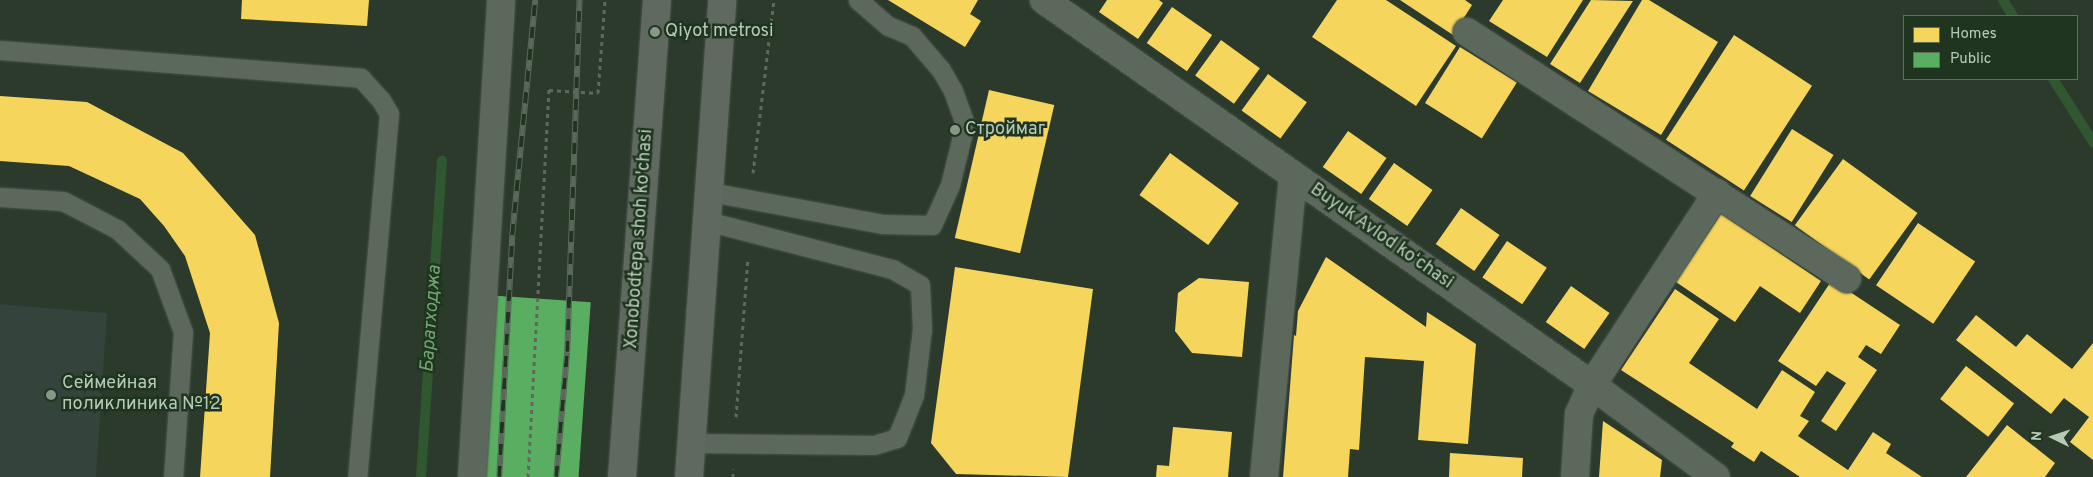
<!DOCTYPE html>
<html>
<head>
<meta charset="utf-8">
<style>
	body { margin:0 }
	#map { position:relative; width:2093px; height:477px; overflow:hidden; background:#2c3a2c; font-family:Overpass,sans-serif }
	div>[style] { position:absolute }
	.medical>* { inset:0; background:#34433b }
	.homes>* { inset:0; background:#f6d55c; transform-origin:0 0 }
	.public>* { inset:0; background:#5aae61; transform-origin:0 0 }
	.stream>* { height:10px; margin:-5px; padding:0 5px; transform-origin:5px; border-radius:5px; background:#305730 }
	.path>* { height:3px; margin-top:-1.5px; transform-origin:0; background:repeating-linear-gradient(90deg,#5e685d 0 4px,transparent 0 8px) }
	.roads { filter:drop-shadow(0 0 1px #4a544a) drop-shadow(0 0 1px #4a544a) }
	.service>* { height:19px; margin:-9.5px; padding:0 9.5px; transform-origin:9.5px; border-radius:9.5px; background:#5c685c }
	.minor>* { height:28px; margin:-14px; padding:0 14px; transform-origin:14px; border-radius:14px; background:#5c685c }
	.tertiary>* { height:28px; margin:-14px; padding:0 14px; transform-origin:14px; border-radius:14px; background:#5c685c }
	.trunk>* { height:28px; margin:-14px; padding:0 14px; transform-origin:14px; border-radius:14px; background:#606960 }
	.rail>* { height:5.5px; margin-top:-2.75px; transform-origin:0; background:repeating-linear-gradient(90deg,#1f351f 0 11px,#5c675c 0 22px); box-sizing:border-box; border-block:1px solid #5c675c }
	.dots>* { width:14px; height:14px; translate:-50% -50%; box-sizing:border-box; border:2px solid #1f351f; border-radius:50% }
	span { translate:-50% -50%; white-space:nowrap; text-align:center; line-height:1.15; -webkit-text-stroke:5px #1f351f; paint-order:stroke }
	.poi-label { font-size:18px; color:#b7cab7 }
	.left { translate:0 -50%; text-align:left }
	.street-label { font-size:18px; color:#b7cab7 }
	.water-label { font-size:19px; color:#71a870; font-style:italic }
	.legend { position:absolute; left:1903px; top:15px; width:175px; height:65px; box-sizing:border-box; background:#1f351f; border:1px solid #5c715c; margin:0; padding:6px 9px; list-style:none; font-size:15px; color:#b7cab7 }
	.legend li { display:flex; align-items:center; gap:10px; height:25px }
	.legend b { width:25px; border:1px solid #5c715c }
	.north { position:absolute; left:2028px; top:412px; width:50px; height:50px; -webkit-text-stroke:4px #1f351f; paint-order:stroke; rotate:274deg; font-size:14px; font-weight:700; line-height:20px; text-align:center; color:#b7cab7 }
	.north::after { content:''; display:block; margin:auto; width:18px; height:22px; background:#b7cab7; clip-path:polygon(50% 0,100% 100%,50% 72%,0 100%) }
</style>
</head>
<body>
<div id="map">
	<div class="medical">
		<i style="clip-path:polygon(0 304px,107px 313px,96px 477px,0 477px)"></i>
	</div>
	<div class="homes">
		<i style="clip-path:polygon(242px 0,369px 0,367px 26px,241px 19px)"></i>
		<i style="clip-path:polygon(888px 0,978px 0,970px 14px,981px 21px,965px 47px)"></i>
		<i style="clip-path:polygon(1107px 0,1159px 0,1163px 3px,1138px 39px,1099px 12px)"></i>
		<i style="clip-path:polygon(1337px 0,1386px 0,1456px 46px,1416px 106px,1312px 37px)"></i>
		<i style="clip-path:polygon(1400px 0,1465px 0,1472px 5px,1453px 35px)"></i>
		<i style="clip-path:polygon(1503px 0,1583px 0,1547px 57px,1489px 21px)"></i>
		<i style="clip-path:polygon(1591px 0,1633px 1px,1580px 83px,1550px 64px)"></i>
		<i style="clip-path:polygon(1642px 0,1649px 0,1718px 42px,1661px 135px,1588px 91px)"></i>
		<i style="left:1172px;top:7px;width:49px;height:44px;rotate:35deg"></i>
		<i style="left:1734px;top:35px;width:93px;height:125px;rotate:33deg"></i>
		<i style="left:1221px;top:40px;width:48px;height:44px;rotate:36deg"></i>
		<i style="left:1460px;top:47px;width:67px;height:66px;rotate:32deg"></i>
		<i style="left:1268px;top:74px;width:48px;height:45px;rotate:36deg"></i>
		<i style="left:989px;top:90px;width:67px;height:152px;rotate:13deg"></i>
		<i style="clip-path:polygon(0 96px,87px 102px,183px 153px,255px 235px,279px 323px,270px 477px,200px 477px,210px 333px,185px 256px,164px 226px,140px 199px,69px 166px,0 161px)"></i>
		<i style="left:1792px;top:129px;width:49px;height:79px;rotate:32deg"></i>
		<i style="left:1348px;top:131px;width:47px;height:44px;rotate:35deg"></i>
		<i style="left:1170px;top:153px;width:85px;height:52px;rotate:36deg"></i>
		<i style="left:1843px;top:159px;width:92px;height:82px;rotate:36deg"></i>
		<i style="left:1394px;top:163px;width:47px;height:44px;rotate:35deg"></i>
		<i style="left:1461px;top:208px;width:47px;height:44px;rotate:35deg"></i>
		<i style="clip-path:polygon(1721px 214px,1821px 281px,1800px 313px,1760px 286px,1735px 322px,1676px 282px)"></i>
		<i style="left:1918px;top:223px;width:69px;height:75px;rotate:34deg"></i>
		<i style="left:1507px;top:241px;width:48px;height:44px;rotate:34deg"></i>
		<i style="clip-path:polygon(1326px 257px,1426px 327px,1427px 312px,1476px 344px,1468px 444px,1418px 440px,1424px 361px,1365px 357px,1359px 450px,1350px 449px,1348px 477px,1283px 477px,1294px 335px,1296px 336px,1298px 311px)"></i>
		<i style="clip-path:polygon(955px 267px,1093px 289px,1068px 477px,956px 474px,931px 443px)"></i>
		<i style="clip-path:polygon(1199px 278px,1249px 282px,1242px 357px,1192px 353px,1175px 331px,1178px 293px)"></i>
		<i style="clip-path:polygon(1832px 280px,1900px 325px,1881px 354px,1866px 345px,1858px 357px,1877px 370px,1836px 431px,1821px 421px,1846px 383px,1827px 371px,1816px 386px,1778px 361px)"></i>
		<i style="left:1571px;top:286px;width:47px;height:44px;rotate:35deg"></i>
		<i style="clip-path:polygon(1675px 289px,1719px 319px,1689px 363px,1757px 409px,1782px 370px,1815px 392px,1800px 416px,1809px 421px,1798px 436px,1848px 470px,1873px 432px,1891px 444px,1886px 453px,1922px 477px,1800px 477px,1761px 451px,1754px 462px,1731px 447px,1734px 443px,1621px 370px)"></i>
		<i style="clip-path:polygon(1976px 315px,2016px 347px,2027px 334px,2072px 369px,2093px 343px,2093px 460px,2070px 442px,2089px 417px,2064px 398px,2051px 414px,1956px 340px)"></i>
		<i style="left:1966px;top:366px;width:61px;height:42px;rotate:38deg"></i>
		<i style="clip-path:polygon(1603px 421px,1662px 460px,1660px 477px,1599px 477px)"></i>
		<i style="clip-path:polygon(2007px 425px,2055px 463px,2045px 477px,1966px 477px)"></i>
		<i style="clip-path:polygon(1173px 427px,1232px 432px,1228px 477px,1156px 477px,1157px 465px,1169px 466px)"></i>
		<i style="clip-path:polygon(1450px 453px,1523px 458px,1522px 477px,1449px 477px)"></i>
	</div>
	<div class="public">
		<i style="left:486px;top:295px;width:105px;height:182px;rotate:4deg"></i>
	</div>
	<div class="stream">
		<i style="left:2003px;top:0;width:19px;rotate:58deg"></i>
		<i style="left:2053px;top:79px;width:75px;rotate:57.6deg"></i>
		<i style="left:421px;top:477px;width:317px;rotate:-86.2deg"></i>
	</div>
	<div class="path">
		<i style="left:753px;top:173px;width:174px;rotate:-83.1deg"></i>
		<i style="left:736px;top:417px;width:158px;rotate:-85.7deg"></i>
		<i style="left:528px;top:477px;width:388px;rotate:-86.9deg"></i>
		<i style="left:549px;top:90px;width:49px;rotate:3.5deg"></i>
		<i style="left:598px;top:93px;width:93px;rotate:-85.7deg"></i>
		<i style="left:733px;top:477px;width:8px;rotate:-90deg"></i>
	</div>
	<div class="roads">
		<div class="service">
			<i style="left:0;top:50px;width:362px;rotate:4.4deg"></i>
			<i style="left:361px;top:78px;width:30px;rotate:48deg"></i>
			<i style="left:381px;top:100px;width:16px;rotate:60deg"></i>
			<i style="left:389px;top:114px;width:364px;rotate:95deg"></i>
			<i style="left:710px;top:192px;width:175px;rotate:10.5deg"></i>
			<i style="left:882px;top:224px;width:50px;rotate:1.1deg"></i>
			<i style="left:932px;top:225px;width:44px;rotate:-65.8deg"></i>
			<i style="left:950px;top:185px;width:63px;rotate:-76.2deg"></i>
			<i style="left:965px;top:124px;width:37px;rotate:-110deg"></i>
			<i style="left:952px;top:89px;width:22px;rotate:-120deg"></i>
			<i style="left:941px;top:70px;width:45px;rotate:-130.5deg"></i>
			<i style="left:912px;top:36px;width:26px;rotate:-157deg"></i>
			<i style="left:888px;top:26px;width:40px;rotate:-139deg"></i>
			<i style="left:0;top:197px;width:63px;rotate:3.6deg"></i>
			<i style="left:63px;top:201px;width:61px;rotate:27.4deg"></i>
			<i style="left:117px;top:229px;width:59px;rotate:42.9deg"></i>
			<i style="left:160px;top:269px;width:67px;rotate:69.9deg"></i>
			<i style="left:183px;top:332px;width:145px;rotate:93.9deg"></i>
			<i style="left:691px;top:443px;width:183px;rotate:0.6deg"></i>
			<i style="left:874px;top:445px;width:24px;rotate:-17deg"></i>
			<i style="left:897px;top:438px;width:46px;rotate:-68.4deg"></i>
			<i style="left:914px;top:395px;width:66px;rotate:-83.1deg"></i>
			<i style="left:922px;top:329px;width:44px;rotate:-92.6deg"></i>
			<i style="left:920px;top:285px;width:32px;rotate:-150deg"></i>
			<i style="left:892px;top:269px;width:191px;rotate:-165.5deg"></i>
		</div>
		<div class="minor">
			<i style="left:1467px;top:32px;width:453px;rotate:33deg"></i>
			<i style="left:472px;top:477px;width:478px;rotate:-86.5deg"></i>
			<i style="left:1264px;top:477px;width:303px;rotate:-84.5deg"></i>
			<i style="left:1575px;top:477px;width:63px;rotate:-86.4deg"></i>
			<i style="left:1579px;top:414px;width:32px;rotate:-66deg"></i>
			<i style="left:1592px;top:385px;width:229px;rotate:-56.9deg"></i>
		</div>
		<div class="tertiary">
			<i style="left:1044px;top:0;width:670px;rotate:35.09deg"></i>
			<i style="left:1592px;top:385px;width:154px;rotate:36.6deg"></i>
		</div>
		<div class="trunk">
			<i style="left:622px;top:477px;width:478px;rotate:-85.8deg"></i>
			<i style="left:689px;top:477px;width:478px;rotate:-86deg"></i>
		</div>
	</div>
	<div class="rail">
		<i style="left:499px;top:477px;width:242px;rotate:-86.9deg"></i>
		<i style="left:512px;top:235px;width:236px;rotate:-84.4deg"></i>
		<i style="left:556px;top:477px;width:125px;rotate:-85deg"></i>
		<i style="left:567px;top:352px;width:352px;rotate:-88deg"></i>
	</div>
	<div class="dots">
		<i style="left:655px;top:32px;background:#869886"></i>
		<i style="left:955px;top:130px;background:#869886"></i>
		<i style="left:51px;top:395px;background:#869886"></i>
	</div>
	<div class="poi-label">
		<span class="left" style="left:665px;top:32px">Qiyot metrosi</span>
		<span class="left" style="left:965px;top:130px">Строймаг</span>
		<span class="left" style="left:62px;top:395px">Сеймейная<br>поликлиника №12</span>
	</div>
	<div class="street-label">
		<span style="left:1381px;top:237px;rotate:35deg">Buyuk Avlod koʻchasi</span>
		<span style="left:640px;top:239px;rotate:-86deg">Xonobodtepa shoh ko'chasi</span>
	</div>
	<div class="water-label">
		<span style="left:432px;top:319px;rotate:-86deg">Баратходжа</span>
	</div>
	<ul class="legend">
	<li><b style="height:14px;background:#f6d55c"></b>Homes</li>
	<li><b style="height:14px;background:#5aae61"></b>Public</li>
	</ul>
	<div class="north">N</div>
</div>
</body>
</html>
